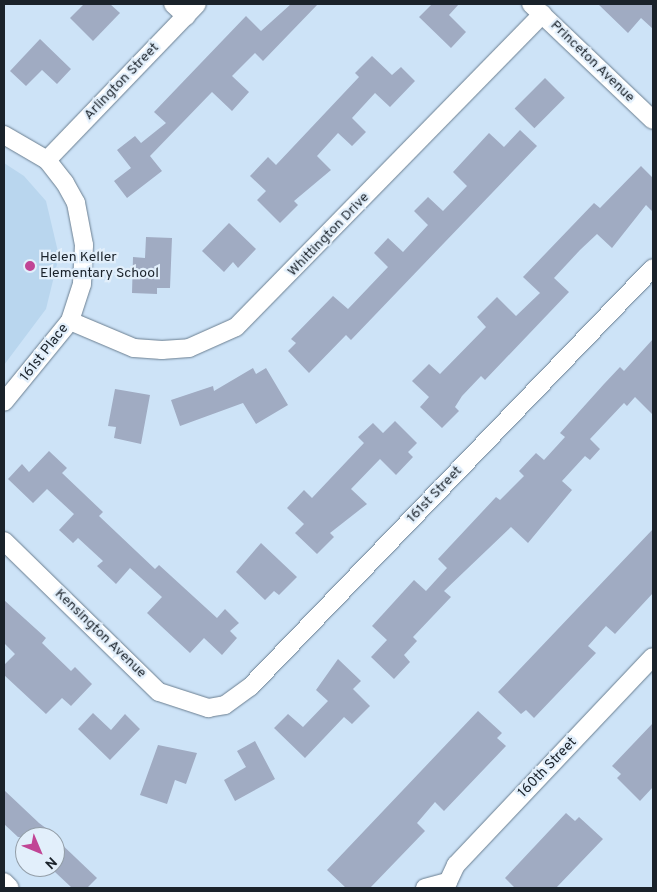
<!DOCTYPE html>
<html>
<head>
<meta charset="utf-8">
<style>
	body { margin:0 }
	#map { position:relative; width:657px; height:892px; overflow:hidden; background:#cde3f7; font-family:Overpass,sans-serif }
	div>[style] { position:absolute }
	.built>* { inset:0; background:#b9d6ee }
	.building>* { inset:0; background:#a0abc2; transform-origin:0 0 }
	.roads { filter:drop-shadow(0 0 1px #6a7e90) drop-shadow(0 0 1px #6a7e90) }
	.minor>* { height:18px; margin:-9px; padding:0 9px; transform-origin:9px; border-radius:9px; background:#fff }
	.dots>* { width:14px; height:14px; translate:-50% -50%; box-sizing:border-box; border:2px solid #e2effb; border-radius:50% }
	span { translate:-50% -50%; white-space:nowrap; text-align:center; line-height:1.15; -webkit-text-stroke:4.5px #e2effb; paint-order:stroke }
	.street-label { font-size:14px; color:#1a222a }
	.poi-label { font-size:14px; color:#1a222a }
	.left { translate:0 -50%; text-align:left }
	.frame { position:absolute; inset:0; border:5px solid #1a222a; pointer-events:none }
	.north { position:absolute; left:15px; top:827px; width:50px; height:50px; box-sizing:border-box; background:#e2effb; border:1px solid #929da7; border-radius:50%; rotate:135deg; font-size:14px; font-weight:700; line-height:20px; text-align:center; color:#1a222a }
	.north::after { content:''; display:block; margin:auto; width:18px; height:22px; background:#c14595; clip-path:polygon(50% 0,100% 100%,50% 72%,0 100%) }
</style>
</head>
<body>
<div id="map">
	<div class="built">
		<i style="clip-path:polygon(4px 163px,24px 176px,46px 201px,59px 256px,46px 309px,4px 365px)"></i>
	</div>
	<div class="building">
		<i style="clip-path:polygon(84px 4px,110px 4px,120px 13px,93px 41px,70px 18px)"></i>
		<i style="clip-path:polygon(291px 4px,318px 4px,263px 61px,255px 53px,232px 76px,249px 92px,232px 111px,212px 92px,150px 156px,162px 171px,127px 198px,114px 181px,131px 168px,117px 150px,135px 136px,141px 143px,166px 123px,154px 112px,246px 16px,261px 31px)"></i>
		<i style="clip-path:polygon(432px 4px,459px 4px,449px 15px,466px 32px,451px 48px,419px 17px)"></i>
		<i style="clip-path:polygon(598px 4px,653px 4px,653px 29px,641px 18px,628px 33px)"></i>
		<i style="clip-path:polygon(40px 39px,71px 69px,57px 84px,42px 70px,26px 86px,10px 71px)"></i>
		<i style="clip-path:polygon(372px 56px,392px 75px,401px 67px,415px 81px,390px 107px,375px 93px,352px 118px,366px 132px,352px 146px,338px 133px,317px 156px,331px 170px,294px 201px,298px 205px,280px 223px,257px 200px,266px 191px,250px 176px,268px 157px,276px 165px,359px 77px,355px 73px)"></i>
		<i style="left:545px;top:78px;width:28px;height:43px;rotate:45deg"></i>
		<i style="clip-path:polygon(520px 130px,537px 146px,351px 340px,346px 335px,309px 373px,288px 351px,296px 343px,291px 339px,333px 296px,348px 309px,388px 267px,374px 253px,388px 238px,403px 252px,428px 225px,414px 211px,428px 197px,443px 211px,467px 186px,453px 172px,489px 133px,504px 147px)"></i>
		<i style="clip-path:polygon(641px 166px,653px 178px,653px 212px,646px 205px,612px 248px,597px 234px,580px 250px,554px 278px,569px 292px,485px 380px,481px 376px,462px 396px,455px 407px,459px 411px,442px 428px,420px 407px,429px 397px,412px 381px,429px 364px,440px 374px,486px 327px,477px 317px,497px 297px,516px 316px,540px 293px,523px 277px,594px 203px,600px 208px)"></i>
		<i style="clip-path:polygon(229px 223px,256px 249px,238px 268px,233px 262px,224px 272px,202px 251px)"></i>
		<i style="clip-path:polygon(146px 237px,172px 238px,170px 288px,157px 288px,157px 294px,132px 293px,133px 257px,145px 258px)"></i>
		<i style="clip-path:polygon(653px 339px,653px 415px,635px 397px,627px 406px,624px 403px,590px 439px,600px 449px,590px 460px,585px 456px,562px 481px,572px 490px,528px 543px,511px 527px,444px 591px,451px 597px,413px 637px,417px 641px,404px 655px,410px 662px,394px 679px,371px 657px,387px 640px,372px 626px,414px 580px,426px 591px,447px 568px,438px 559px,496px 497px,500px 500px,524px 476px,519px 471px,536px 453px,544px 460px,565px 437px,560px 433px,604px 384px,620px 367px,624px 371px)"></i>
		<i style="clip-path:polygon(253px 368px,256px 374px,266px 368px,288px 405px,256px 424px,243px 403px,180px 426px,171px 400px,213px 386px,214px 391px)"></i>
		<i style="clip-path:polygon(115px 389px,150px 395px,141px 444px,114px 438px,116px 427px,108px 426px)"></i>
		<i style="clip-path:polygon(395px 421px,417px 443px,408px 452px,413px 457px,396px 475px,380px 459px,351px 489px,367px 504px,330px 533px,334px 537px,317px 554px,295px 533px,304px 524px,287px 508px,304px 490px,312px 498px,364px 443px,358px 437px,373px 423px,383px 433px)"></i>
		<i style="clip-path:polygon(49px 451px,67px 468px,62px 473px,103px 512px,99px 516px,155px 569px,159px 565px,217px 618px,225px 609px,239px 623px,230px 631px,237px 638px,222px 655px,204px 638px,190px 653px,147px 613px,162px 597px,130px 568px,116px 584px,97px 566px,103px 561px,78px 538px,73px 543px,59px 530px,74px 514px,47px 489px,33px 503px,8px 479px,22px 464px,29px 472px)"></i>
		<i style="clip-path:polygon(653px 529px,653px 593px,615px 634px,606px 626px,588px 646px,596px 653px,534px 718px,526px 710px,521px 714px,498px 692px)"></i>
		<i style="clip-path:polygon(261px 543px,297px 577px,279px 595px,274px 591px,265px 600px,236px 572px)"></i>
		<i style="clip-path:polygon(4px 600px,46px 638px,42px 643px,71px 671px,75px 667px,92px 684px,71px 706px,62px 698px,46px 714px,4px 675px,4px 665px,15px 654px,4px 643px)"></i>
		<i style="clip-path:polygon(338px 659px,361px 681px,353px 689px,370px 706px,352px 724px,344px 717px,305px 758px,274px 728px,288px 714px,303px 727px,328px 701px,316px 690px)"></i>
		<i style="clip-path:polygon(478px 711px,502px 733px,497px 738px,506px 746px,444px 811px,435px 802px,417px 823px,425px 831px,370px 888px,346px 888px,327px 870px)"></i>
		<i style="clip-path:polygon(93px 713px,111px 730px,125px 714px,140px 729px,110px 760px,78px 729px)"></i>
		<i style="clip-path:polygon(653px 723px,653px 787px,640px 801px,617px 778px,621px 774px,612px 766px)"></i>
		<i style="clip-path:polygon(255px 741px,275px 779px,235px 801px,224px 780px,246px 767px,237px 751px)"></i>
		<i style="clip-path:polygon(158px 745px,197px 753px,186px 784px,175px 780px,167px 804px,140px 795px)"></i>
		<i style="clip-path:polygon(4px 790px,39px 823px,58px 837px,18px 837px,4px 824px)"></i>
		<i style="clip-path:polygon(566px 813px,575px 821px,579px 817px,603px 839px,556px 888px,515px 888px,505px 878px)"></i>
		<i style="clip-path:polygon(55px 838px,97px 878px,87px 888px,72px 888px,55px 872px)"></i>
	</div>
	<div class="roads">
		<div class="minor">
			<i style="left:173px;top:4px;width:18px;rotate:43deg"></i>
			<i style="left:531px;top:4px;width:168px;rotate:43.6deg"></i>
			<i style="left:4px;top:135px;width:50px;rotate:30.2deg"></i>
			<i style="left:47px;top:160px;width:29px;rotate:52deg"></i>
			<i style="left:65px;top:183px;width:23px;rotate:61deg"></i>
			<i style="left:76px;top:203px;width:43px;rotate:79.2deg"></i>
			<i style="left:84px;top:245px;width:39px;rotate:93deg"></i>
			<i style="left:82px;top:284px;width:39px;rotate:108deg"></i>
			<i style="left:70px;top:321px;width:104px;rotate:129.2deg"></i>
			<i style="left:47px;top:160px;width:216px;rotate:-46.1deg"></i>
			<i style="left:70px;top:321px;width:69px;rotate:22.9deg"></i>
			<i style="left:134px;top:348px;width:28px;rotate:4deg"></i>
			<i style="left:162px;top:350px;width:27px;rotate:-4deg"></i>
			<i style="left:189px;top:348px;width:51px;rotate:-24.1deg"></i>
			<i style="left:236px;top:327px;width:438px;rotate:-45.6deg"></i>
			<i style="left:4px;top:541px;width:216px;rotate:44.3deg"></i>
			<i style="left:159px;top:692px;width:52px;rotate:18.1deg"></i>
			<i style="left:208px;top:708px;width:17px;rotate:-10deg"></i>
			<i style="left:225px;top:705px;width:31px;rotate:-36deg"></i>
			<i style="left:250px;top:687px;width:581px;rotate:-46.12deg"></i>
			<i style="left:4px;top:882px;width:8px;rotate:45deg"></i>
			<i style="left:448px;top:882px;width:19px;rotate:-65deg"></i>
			<i style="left:456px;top:865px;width:286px;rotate:-46.6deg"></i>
			<i style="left:425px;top:888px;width:24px;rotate:-15deg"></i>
		</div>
	</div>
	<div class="dots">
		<i style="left:30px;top:266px;background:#c14595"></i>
	</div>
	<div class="street-label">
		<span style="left:592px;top:62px;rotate:44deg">Princeton Avenue</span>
		<span style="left:122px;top:82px;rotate:-46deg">Arlington Street</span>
		<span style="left:329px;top:235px;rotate:-46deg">Whittington Drive</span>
		<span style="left:45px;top:353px;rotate:-52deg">161st Place</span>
		<span style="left:435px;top:495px;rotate:-46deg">161st Street</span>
		<span style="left:100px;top:634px;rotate:44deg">Kensington Avenue</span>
		<span style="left:548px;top:768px;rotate:-46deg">160th Street</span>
	</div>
	<div class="poi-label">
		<span class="left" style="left:40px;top:266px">Helen Keller<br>Elementary School</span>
	</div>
	<div class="frame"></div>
	<div class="north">N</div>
</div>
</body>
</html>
